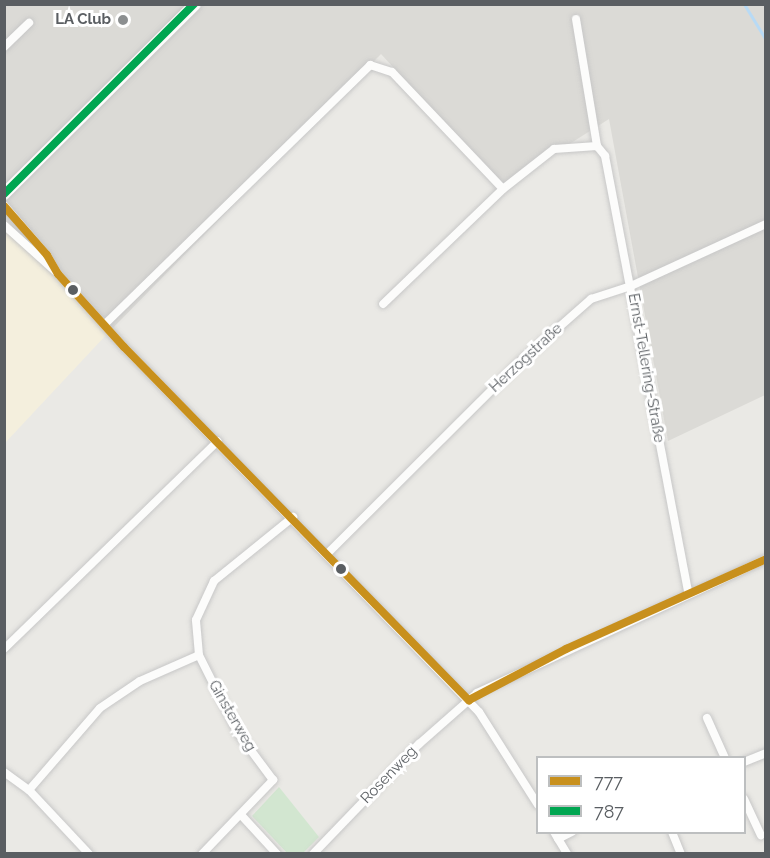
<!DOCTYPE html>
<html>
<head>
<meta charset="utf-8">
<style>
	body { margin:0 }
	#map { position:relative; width:770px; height:858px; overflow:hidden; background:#eae9e5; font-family:Raleway,sans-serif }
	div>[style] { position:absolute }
	.commercial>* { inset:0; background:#f4efdd }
	.industrial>* { inset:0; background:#dbdad6 }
	.green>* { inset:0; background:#d2e6d0 }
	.stream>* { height:3px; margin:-1.5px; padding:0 1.5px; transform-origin:1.5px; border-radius:1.5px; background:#b8daf5 }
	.roads { filter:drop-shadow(0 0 2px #c7c7c7) drop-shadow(0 0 2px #c7c7c7) }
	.street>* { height:8px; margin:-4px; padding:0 4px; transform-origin:4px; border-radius:4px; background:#fcfcfb }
	.secondary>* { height:12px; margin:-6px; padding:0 6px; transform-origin:6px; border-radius:6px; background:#fcfcfb }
	.bus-1>* { height:8px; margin:-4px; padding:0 4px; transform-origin:4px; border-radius:4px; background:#c8901d }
	.bus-2>* { height:8px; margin:-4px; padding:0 4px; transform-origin:4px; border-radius:4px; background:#00a651 }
	.dots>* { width:16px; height:16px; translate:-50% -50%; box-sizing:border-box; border:3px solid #fff; border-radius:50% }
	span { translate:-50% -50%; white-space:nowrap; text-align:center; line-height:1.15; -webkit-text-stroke:6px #fff; paint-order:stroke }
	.poi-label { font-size:15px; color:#5a5e62; font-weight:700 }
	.right { translate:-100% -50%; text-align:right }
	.street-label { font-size:15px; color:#5a5e62 }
	.frame { position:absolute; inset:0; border:6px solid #5a5e62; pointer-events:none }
	.legend { position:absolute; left:536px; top:756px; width:210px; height:78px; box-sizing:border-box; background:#fff; border:2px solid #bdbfc0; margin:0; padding:8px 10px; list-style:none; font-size:18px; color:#5a5e62 }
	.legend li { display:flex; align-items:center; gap:12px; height:30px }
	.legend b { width:30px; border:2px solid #bdbfc0 }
</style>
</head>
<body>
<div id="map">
	<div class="commercial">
		<i style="clip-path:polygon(4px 218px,108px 333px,5px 443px,4px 443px)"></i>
	</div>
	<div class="industrial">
		<i style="clip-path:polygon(4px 5px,765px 5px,765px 395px,668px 441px,609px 119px,503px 186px,381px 54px,108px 333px,5px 218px)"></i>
	</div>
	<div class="green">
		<i style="clip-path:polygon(279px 787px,319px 837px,303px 853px,287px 853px,252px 816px)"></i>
	</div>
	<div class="stream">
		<i style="left:744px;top:4px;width:42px;rotate:58.6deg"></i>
	</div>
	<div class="roads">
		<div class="street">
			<i style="left:576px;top:19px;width:129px;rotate:80.6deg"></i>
			<i style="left:4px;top:47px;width:35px;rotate:-44deg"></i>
			<i style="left:503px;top:189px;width:65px;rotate:-38.1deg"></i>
			<i style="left:554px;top:149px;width:43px;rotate:-4deg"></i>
			<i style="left:597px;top:146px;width:13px;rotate:51deg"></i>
			<i style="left:605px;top:156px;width:445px;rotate:79.2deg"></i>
			<i style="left:4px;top:205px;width:66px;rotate:49.3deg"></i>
			<i style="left:47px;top:255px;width:22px;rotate:60deg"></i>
			<i style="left:58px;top:274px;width:98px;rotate:47.9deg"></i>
			<i style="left:124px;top:347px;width:509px;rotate:45.8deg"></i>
			<i style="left:479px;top:712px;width:110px;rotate:57.6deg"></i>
			<i style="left:4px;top:225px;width:69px;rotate:42deg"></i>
			<i style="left:105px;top:324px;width:371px;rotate:-44.3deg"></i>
			<i style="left:370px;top:65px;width:23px;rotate:18deg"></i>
			<i style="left:392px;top:72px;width:161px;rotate:46.5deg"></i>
			<i style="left:503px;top:189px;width:166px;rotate:136.2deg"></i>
			<i style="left:328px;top:553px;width:275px;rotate:-44.9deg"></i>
			<i style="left:523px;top:359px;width:91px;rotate:-41.4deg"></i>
			<i style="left:591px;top:299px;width:42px;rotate:-18deg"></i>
			<i style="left:631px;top:286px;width:149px;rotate:-24.7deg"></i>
			<i style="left:4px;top:649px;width:298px;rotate:-44.2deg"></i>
			<i style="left:707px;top:718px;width:44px;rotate:65.8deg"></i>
			<i style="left:744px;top:762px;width:24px;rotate:-22deg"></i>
			<i style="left:4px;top:772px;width:31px;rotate:36deg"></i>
			<i style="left:29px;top:790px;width:88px;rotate:46.8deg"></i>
			<i style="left:29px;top:790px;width:108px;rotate:-49.1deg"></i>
			<i style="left:100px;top:708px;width:48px;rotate:-34deg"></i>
			<i style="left:140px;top:681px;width:64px;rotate:-23.8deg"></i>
			<i style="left:744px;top:799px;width:40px;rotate:65deg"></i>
			<i style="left:242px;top:816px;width:52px;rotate:47.4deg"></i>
			<i style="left:554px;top:832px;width:26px;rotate:59deg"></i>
			<i style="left:672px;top:832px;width:24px;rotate:68deg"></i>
			<i style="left:558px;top:839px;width:16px;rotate:-27deg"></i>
			<i style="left:202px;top:854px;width:103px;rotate:-46.2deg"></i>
			<i style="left:273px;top:780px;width:59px;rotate:-126.7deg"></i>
			<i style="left:238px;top:733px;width:87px;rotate:-116.6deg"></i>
			<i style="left:199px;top:655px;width:35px;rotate:-95deg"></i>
			<i style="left:196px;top:620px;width:43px;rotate:-65.2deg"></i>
			<i style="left:214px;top:581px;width:102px;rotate:-39deg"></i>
			<i style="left:313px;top:854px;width:153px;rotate:-46.1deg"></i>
			<i style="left:419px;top:744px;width:77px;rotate:-41.3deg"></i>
			<i style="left:477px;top:693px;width:319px;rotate:-24.9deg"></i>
		</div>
		<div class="secondary">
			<i style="left:4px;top:194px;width:269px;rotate:-44.8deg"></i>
		</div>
	</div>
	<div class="bus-1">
		<i style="left:4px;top:206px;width:65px;rotate:48.7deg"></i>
		<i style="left:47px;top:255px;width:22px;rotate:60deg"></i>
		<i style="left:58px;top:274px;width:98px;rotate:47.9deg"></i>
		<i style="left:124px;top:347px;width:494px;rotate:45.7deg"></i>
		<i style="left:469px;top:700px;width:110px;rotate:-27.7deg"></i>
		<i style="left:566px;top:649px;width:219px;rotate:-24.2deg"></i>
	</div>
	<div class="bus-2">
		<i style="left:4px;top:194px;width:269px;rotate:-45deg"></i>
	</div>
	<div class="dots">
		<i style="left:123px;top:20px;background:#8c8f90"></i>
		<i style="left:73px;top:290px;background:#5a5e62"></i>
		<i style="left:341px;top:569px;background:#5a5e62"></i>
	</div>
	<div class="poi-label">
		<span class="right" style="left:111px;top:20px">LA Club</span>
	</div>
	<div class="street-label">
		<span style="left:526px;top:358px;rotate:-43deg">Herzogstraße</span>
		<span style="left:646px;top:368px;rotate:80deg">Ernst-Tellering-Straße</span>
		<span style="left:232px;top:716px;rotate:60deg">Ginsterweg</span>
		<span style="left:389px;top:775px;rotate:-46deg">Rosenweg</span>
	</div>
	<div class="frame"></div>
	<ul class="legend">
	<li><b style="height:8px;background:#c8901d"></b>777</li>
	<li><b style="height:8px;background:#00a651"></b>787</li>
	</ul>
</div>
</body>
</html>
